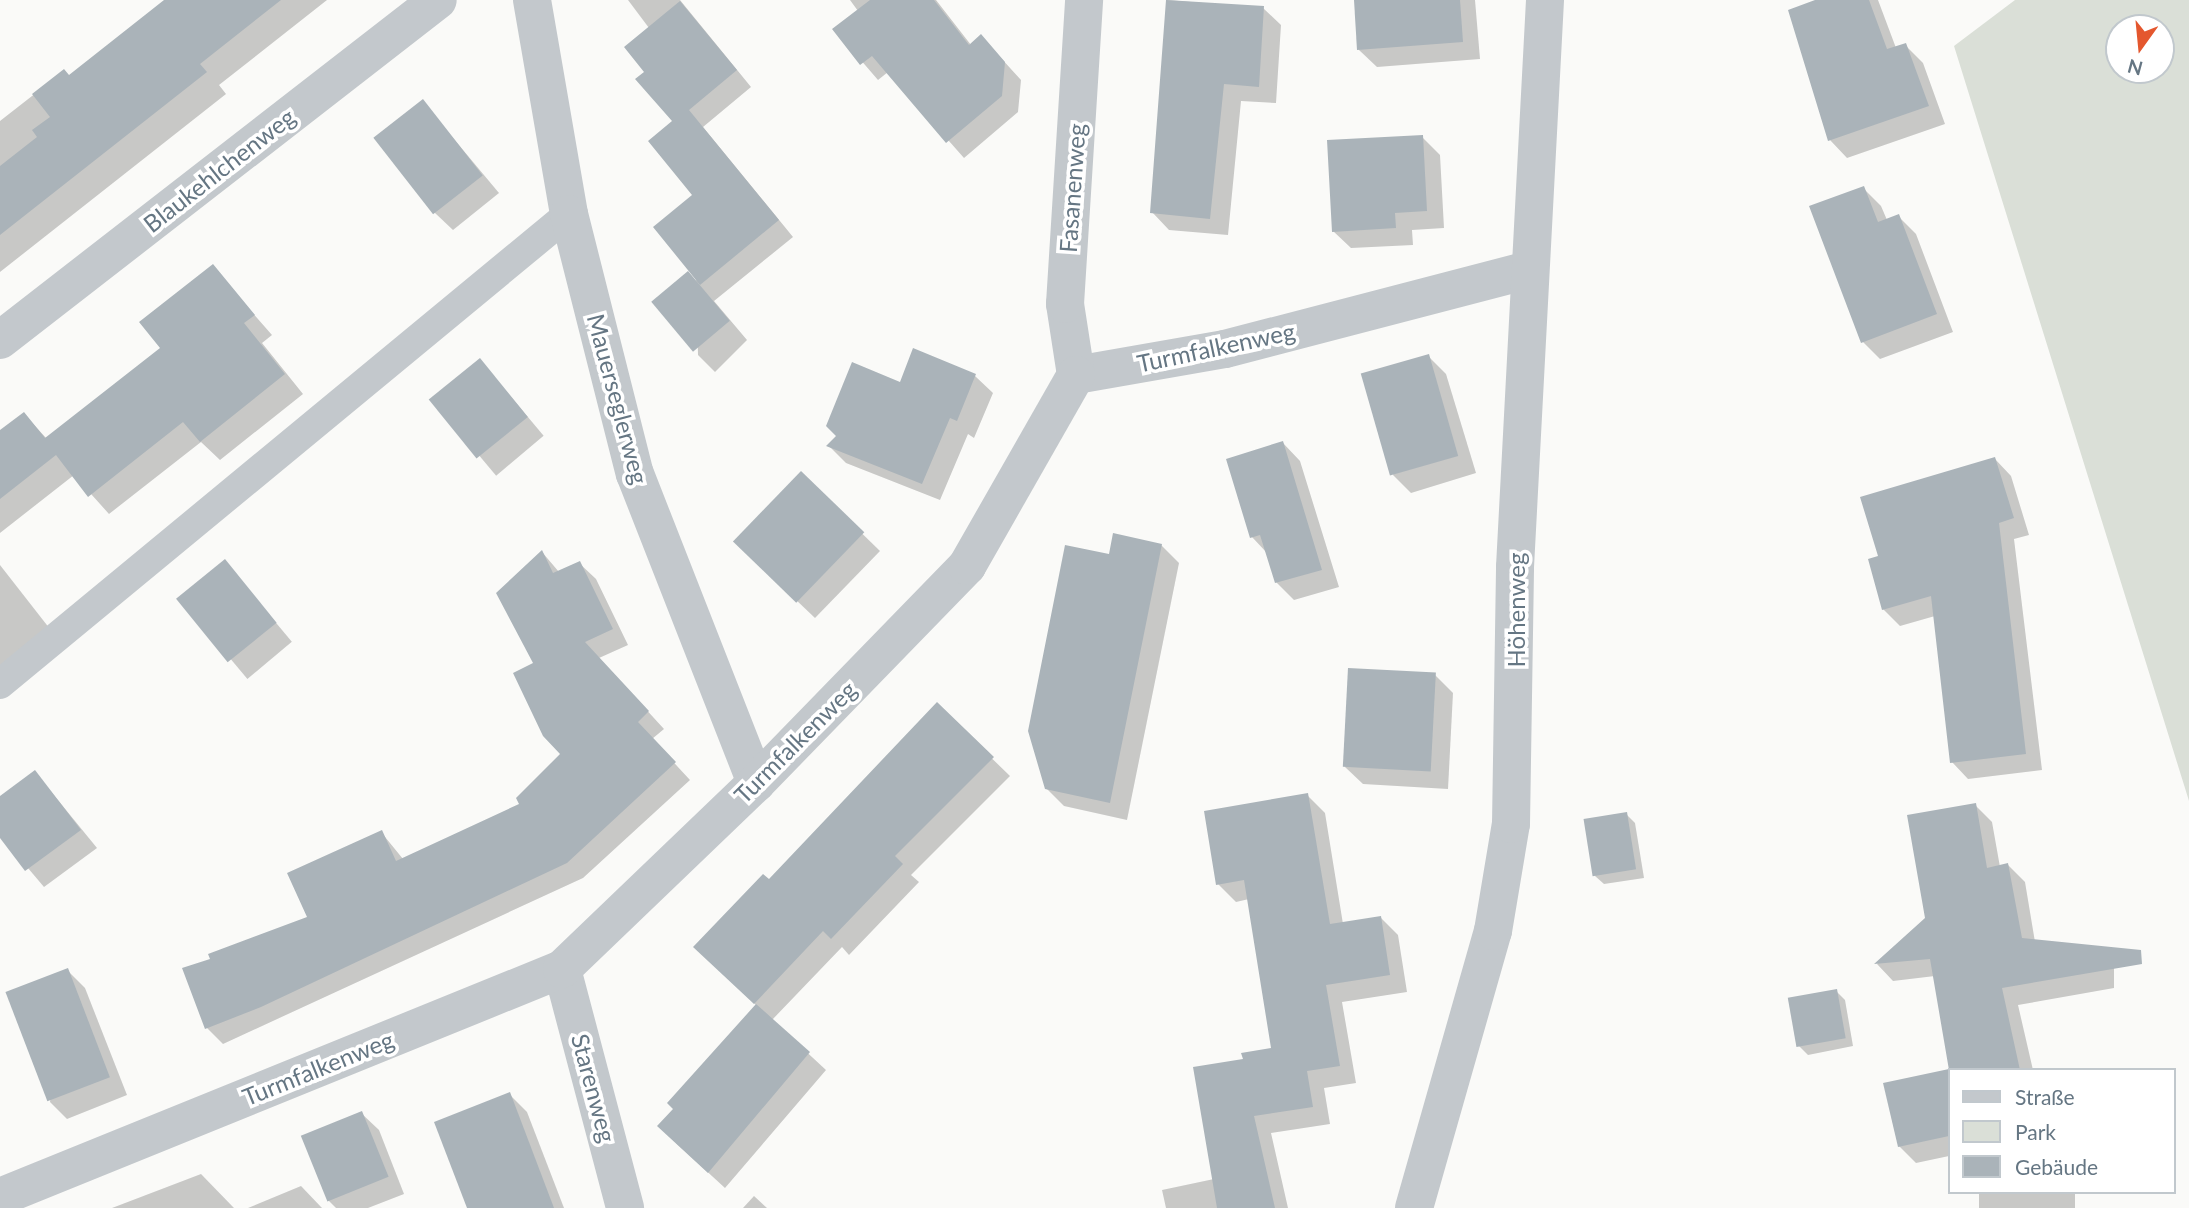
<!DOCTYPE html>
<html>
<head>
<meta charset="utf-8">
<style>
	body { margin:0 }
	#map { position:relative; width:2189px; height:1208px; overflow:hidden; background:#fafaf8; font-family:Lato,sans-serif }
	div>[style] { position:absolute }
	.green>* { inset:0; background:#dadfd7 }
	.shadow>* { inset:0; background:#0003; transform-origin:0 0 }
	.building>* { inset:0; background:#aab3b9; transform-origin:0 0 }
	.service>* { height:30px; margin:-15px; padding:0 15px; transform-origin:15px; border-radius:15px; background:#c3c8cc }
	.minor>* { height:38px; margin:-19px; padding:0 19px; transform-origin:19px; border-radius:19px; background:#c3c8cc }
	span { translate:-50% -50%; white-space:nowrap; text-align:center; line-height:1.15; -webkit-text-stroke:7px #fff; paint-order:stroke }
	.street-label { font-size:24px; color:#657683 }
	.legend { position:absolute; left:1948px; top:1068px; width:228px; height:126px; box-sizing:border-box; background:#fff; border:2px solid #c1c8cd; margin:0; padding:9px 12px; list-style:none; font-size:21px; color:#657683 }
	.legend li { display:flex; align-items:center; gap:14px; height:35px }
	.legend b { width:35px; border:2px solid #c1c8cd }
	.north { position:absolute; left:2105px; top:14px; width:70px; height:70px; box-sizing:border-box; background:#fff; border:2px solid #c1c8cd; border-radius:50%; rotate:195deg; font-size:19px; font-weight:700; line-height:28px; text-align:center; color:#657683 }
	.north::after { content:''; display:block; margin:auto; width:24px; height:32px; background:#e4572e; clip-path:polygon(50% 0,100% 100%,50% 72%,0 100%) }
</style>
</head>
<body>
<div id="map">
	<div class="green">
		<i style="clip-path:polygon(evenodd,2015px 0,2189px 0,2189px 801px,1954px 46px,2015px 0,2119px 28px,2161px 28px,2161px 70px,2119px 70px,2119px 28px)"></i>
	</div>
	<div class="shadow">
		<i style="clip-path:polygon(166px 0,327px 0,219px 85px,226px 94px,0 272px,0 121px,64px 71px,70px 77px)"></i>
		<i style="clip-path:polygon(628px 0,680px 0,751px 87px,703px 127px,793px 237px,714px 301px,747px 340px,715px 372px,698px 355px,694px 196px,674px 121px,647px 72px,649px 28px)"></i>
		<i style="clip-path:polygon(850px 0,936px 0,971px 45px,981px 36px,1021px 80px,1018px 112px,964px 158px,888px 72px,878px 80px,834px 29px,858px 11px)"></i>
		<i style="clip-path:polygon(1167px 0,1263px 8px,1281px 25px,1276px 103px,1241px 101px,1228px 235px,1169px 230px,1152px 212px)"></i>
		<i style="clip-path:polygon(1355px 0,1475px 0,1480px 59px,1377px 67px,1359px 50px)"></i>
		<i style="clip-path:polygon(1820px 0,1878px 0,1896px 48px,1905px 45px,1923px 63px,1945px 124px,1847px 158px,1830px 140px)"></i>
		<i style="clip-path:polygon(422px 101px,499px 193px,453px 230px,435px 213px)"></i>
		<i style="clip-path:polygon(1422px 137px,1440px 155px,1444px 228px,1412px 230px,1413px 245px,1351px 248px,1333px 231px)"></i>
		<i style="clip-path:polygon(1863px 188px,1881px 206px,1887px 220px,1898px 216px,1916px 234px,1953px 332px,1880px 359px,1863px 342px)"></i>
		<i style="clip-path:polygon(212px 267px,272px 335px,262px 343px,303px 394px,220px 460px,201px 442px,109px 514px,74px 475px,0 533px,0 433px,24px 414px,47px 439px,162px 349px)"></i>
		<i style="clip-path:polygon(914px 350px,975px 376px,993px 393px,974px 438px,968px 434px,940px 500px,846px 463px,829px 446px,901px 384px)"></i>
		<i style="clip-path:polygon(1428px 356px,1446px 374px,1476px 473px,1411px 493px,1393px 475px)"></i>
		<i style="left:480px;top:360px;width:99px;height:62px;rotate:50deg"></i>
		<i style="clip-path:polygon(1283px 443px,1300px 461px,1339px 587px,1294px 600px,1276px 582px,1267px 553px,1252px 537px,1228px 460px)"></i>
		<i style="clip-path:polygon(1995px 459px,2011px 476px,2029px 535px,2014px 539px,2042px 770px,1968px 779px,1952px 762px,1935px 616px,1900px 626px,1883px 609px,1880px 557px)"></i>
		<i style="clip-path:polygon(801px 474px,880px 551px,815px 618px,753px 559px)"></i>
		<i style="clip-path:polygon(1161px 545px,1179px 563px,1127px 820px,1064px 806px,1046px 788px,1110px 556px)"></i>
		<i style="clip-path:polygon(542px 552px,559px 572px,579px 563px,596px 579px,628px 645px,599px 658px,664px 729px,652px 739px,690px 780px,583px 878px,223px 1044px,207px 1028px,212px 960px,309px 918px,381px 832px,403px 859px,522px 805px,563px 754px,535px 664px)"></i>
		<i style="left:225px;top:562px;width:104px;height:58px;rotate:50deg"></i>
		<i style="clip-path:polygon(0 565px,57px 638px,0 682px)"></i>
		<i style="clip-path:polygon(1435px 675px,1453px 693px,1448px 789px,1363px 784px,1345px 767px)"></i>
		<i style="clip-path:polygon(937px 705px,1010px 776px,911px 875px,919px 882px,849px 955px,842px 947px,772px 1020px,826px 1070px,725px 1188px,676px 1143px,676px 1109px,756px 1005px,713px 964px,769px 882px)"></i>
		<i style="clip-path:polygon(35px 772px,97px 848px,44px 887px,0 835px,0 798px)"></i>
		<i style="clip-path:polygon(1307px 795px,1325px 813px,1343px 924px,1381px 918px,1398px 935px,1407px 992px,1342px 1002px,1356px 1083px,1324px 1088px,1330px 1124px,1271px 1133px,1288px 1208px,1166px 1208px,1162px 1190px,1214px 1179px,1245px 1060px,1273px 1049px,1249px 899px,1236px 902px,1218px 884px)"></i>
		<i style="clip-path:polygon(1975px 805px,1992px 822px,2000px 867px,2008px 865px,2025px 882px,2035px 942px,2114px 965px,2114px 988px,2018px 1005px,2033px 1070px,1949px 1070px,1949px 1156px,1916px 1163px,1899px 1146px,1885px 1085px,1951px 1069px,1935px 976px,1893px 981px,1877px 964px,1927px 918px)"></i>
		<i style="clip-path:polygon(1626px 814px,1635px 823px,1644px 878px,1604px 884px,1595px 876px)"></i>
		<i style="clip-path:polygon(67px 970px,85px 988px,127px 1095px,67px 1119px,50px 1102px)"></i>
		<i style="clip-path:polygon(1836px 991px,1845px 1000px,1853px 1046px,1808px 1055px,1799px 1046px)"></i>
		<i style="clip-path:polygon(510px 1095px,527px 1112px,564px 1208px,468px 1208px)"></i>
		<i style="clip-path:polygon(361px 1113px,379px 1130px,404px 1194px,368px 1208px,336px 1208px,327px 1199px)"></i>
		<i style="clip-path:polygon(201px 1174px,234px 1208px,112px 1208px)"></i>
		<i style="clip-path:polygon(301px 1186px,322px 1208px,248px 1208px)"></i>
		<i style="left:1979px;top:1192px;width:96px;height:17px"></i>
		<i style="clip-path:polygon(754px 1196px,767px 1208px,743px 1208px)"></i>
	</div>
	<div class="building">
		<i style="clip-path:polygon(164px 0,281px 0,200px 64px,207px 72px,0 235px,0 166px,37px 137px,32px 130px,50px 117px,32px 94px,64px 69px,69px 75px)"></i>
		<i style="clip-path:polygon(870px 0,934px 0,969px 45px,981px 34px,1005px 62px,1002px 96px,946px 143px,872px 56px,860px 65px,832px 29px)"></i>
		<i style="clip-path:polygon(1166px 0,1264px 6px,1259px 87px,1224px 84px,1210px 219px,1150px 213px)"></i>
		<i style="clip-path:polygon(1354px 0,1460px 0,1463px 42px,1357px 50px)"></i>
		<i style="clip-path:polygon(1815px 0,1869px 0,1887px 49px,1906px 43px,1929px 106px,1828px 141px,1788px 10px)"></i>
		<i style="clip-path:polygon(680px 1px,737px 70px,689px 110px,779px 220px,700px 285px,653px 227px,692px 195px,648px 141px,672px 121px,635px 79px,644px 72px,624px 47px)"></i>
		<i style="left:423px;top:99px;width:97px;height:63px;rotate:52deg"></i>
		<i style="clip-path:polygon(1423px 135px,1427px 211px,1395px 213px,1396px 228px,1332px 232px,1327px 140px)"></i>
		<i style="clip-path:polygon(1864px 186px,1878px 222px,1899px 214px,1937px 314px,1861px 343px,1809px 206px)"></i>
		<i style="clip-path:polygon(213px 264px,255px 315px,244px 323px,285px 374px,200px 442px,183px 422px,88px 497px,56px 455px,0 499px,0 430px,24px 412px,45px 438px,160px 348px,139px 322px)"></i>
		<i style="left:688px;top:271px;width:65px;height:48px;rotate:50deg"></i>
		<i style="clip-path:polygon(913px 348px,976px 374px,957px 421px,950px 418px,922px 484px,826px 446px,836px 436px,826px 426px,852px 362px,900px 382px)"></i>
		<i style="left:1429px;top:354px;width:106px;height:71px;rotate:74deg"></i>
		<i style="left:480px;top:358px;width:76px;height:66px;rotate:51deg"></i>
		<i style="clip-path:polygon(1283px 441px,1322px 570px,1275px 583px,1260px 535px,1250px 538px,1226px 459px)"></i>
		<i style="clip-path:polygon(1995px 457px,2014px 518px,1999px 523px,2026px 754px,1950px 763px,1931px 596px,1882px 610px,1868px 559px,1878px 556px,1860px 497px)"></i>
		<i style="left:801px;top:471px;width:88px;height:98px;rotate:44deg"></i>
		<i style="clip-path:polygon(1113px 533px,1162px 544px,1110px 803px,1045px 789px,1028px 731px,1065px 545px,1109px 554px)"></i>
		<i style="clip-path:polygon(542px 550px,553px 573px,580px 561px,613px 629px,585px 642px,649px 711px,638px 722px,676px 762px,567px 863px,261px 1007px,205px 1029px,182px 968px,210px 959px,208px 954px,307px 917px,287px 873px,382px 830px,396px 861px,519px 804px,516px 798px,560px 754px,543px 736px,513px 673px,533px 663px,496px 593px)"></i>
		<i style="left:225px;top:559px;width:82px;height:63px;rotate:51deg"></i>
		<i style="left:1348px;top:668px;width:88px;height:99px;rotate:3deg"></i>
		<i style="clip-path:polygon(937px 702px,994px 757px,895px 856px,903px 864px,831px 939px,823px 931px,754px 1004px,693px 947px,763px 874px,769px 879px)"></i>
		<i style="clip-path:polygon(35px 770px,81px 830px,25px 871px,0 838px,0 796px)"></i>
		<i style="clip-path:polygon(1308px 793px,1330px 924px,1381px 916px,1390px 975px,1326px 985px,1340px 1066px,1307px 1071px,1313px 1107px,1254px 1116px,1275px 1208px,1217px 1208px,1193px 1067px,1243px 1059px,1241px 1053px,1271px 1048px,1244px 880px,1216px 885px,1204px 811px)"></i>
		<i style="clip-path:polygon(1976px 803px,1987px 868px,2008px 863px,2022px 938px,2141px 950px,2142px 964px,2002px 988px,2020px 1070px,1949px 1070px,1930px 959px,1874px 964px,1925px 918px,1907px 815px)"></i>
		<i style="left:1627px;top:812px;width:58px;height:44px;rotate:81deg"></i>
		<i style="left:68px;top:968px;width:117px;height:67px;rotate:69deg"></i>
		<i style="left:1837px;top:989px;width:50px;height:50px;rotate:80deg"></i>
		<i style="clip-path:polygon(756px 1004px,810px 1052px,708px 1173px,657px 1126px,673px 1109px,667px 1103px)"></i>
		<i style="clip-path:polygon(1949px 1069px,1949px 1136px,1898px 1147px,1883px 1083px)"></i>
		<i style="clip-path:polygon(510px 1092px,554px 1208px,467px 1208px,434px 1122px)"></i>
		<i style="left:362px;top:1111px;width:71px;height:66px;rotate:68deg"></i>
	</div>
	<div class="service">
		<i style="left:0;top:684px;width:738px;rotate:-39.56deg"></i>
	</div>
	<div class="minor">
		<i style="left:532px;top:0;width:217px;rotate:80.2deg"></i>
		<i style="left:569px;top:214px;width:268px;rotate:75.8deg"></i>
		<i style="left:635px;top:474px;width:332px;rotate:68.6deg"></i>
		<i style="left:0;top:340px;width:554px;rotate:-37.82deg"></i>
		<i style="left:1076px;top:375px;width:151px;rotate:-9.9deg"></i>
		<i style="left:1225px;top:349px;width:314px;rotate:-14.6deg"></i>
		<i style="left:1076px;top:375px;width:72px;rotate:-98.8deg"></i>
		<i style="left:1065px;top:304px;width:305px;rotate:-86.4deg"></i>
		<i style="left:562px;top:969px;width:247px;rotate:75.2deg"></i>
		<i style="left:0;top:1197px;width:606px;rotate:-22.08deg"></i>
		<i style="left:562px;top:969px;width:269px;rotate:-43.8deg"></i>
		<i style="left:756px;top:783px;width:303px;rotate:-45.8deg"></i>
		<i style="left:967px;top:566px;width:220px;rotate:-60.3deg"></i>
		<i style="left:1414px;top:1208px;width:288px;rotate:-74.1deg"></i>
		<i style="left:1493px;top:931px;width:109px;rotate:-80.5deg"></i>
		<i style="left:1511px;top:824px;width:257px;rotate:-89.1deg"></i>
		<i style="left:1515px;top:567px;width:568px;rotate:-86.97deg"></i>
	</div>
	<div class="street-label">
		<span style="left:219px;top:170px;rotate:-38deg">Blaukehlchenweg</span>
		<span style="left:1072px;top:188px;rotate:-86deg">Fasanenweg</span>
		<span style="left:1216px;top:347px;rotate:-12deg">Turmfalkenweg</span>
		<span style="left:618px;top:399px;rotate:75deg">Mauerseglerweg</span>
		<span style="left:1516px;top:610px;rotate:-90deg">Höhenweg</span>
		<span style="left:795px;top:742px;rotate:-45deg">Turmfalkenweg</span>
		<span style="left:318px;top:1068px;rotate:-22deg">Turmfalkenweg</span>
		<span style="left:594px;top:1088px;rotate:75deg">Starenweg</span>
	</div>
	<ul class="legend">
	<li><b style="height:9px;background:#c3c8cc"></b>Straße</li>
	<li><b style="height:19px;background:#dadfd7"></b>Park</li>
	<li><b style="height:19px;background:#aab3b9"></b>Gebäude</li>
	</ul>
	<div class="north">N</div>
</div>
</body>
</html>
